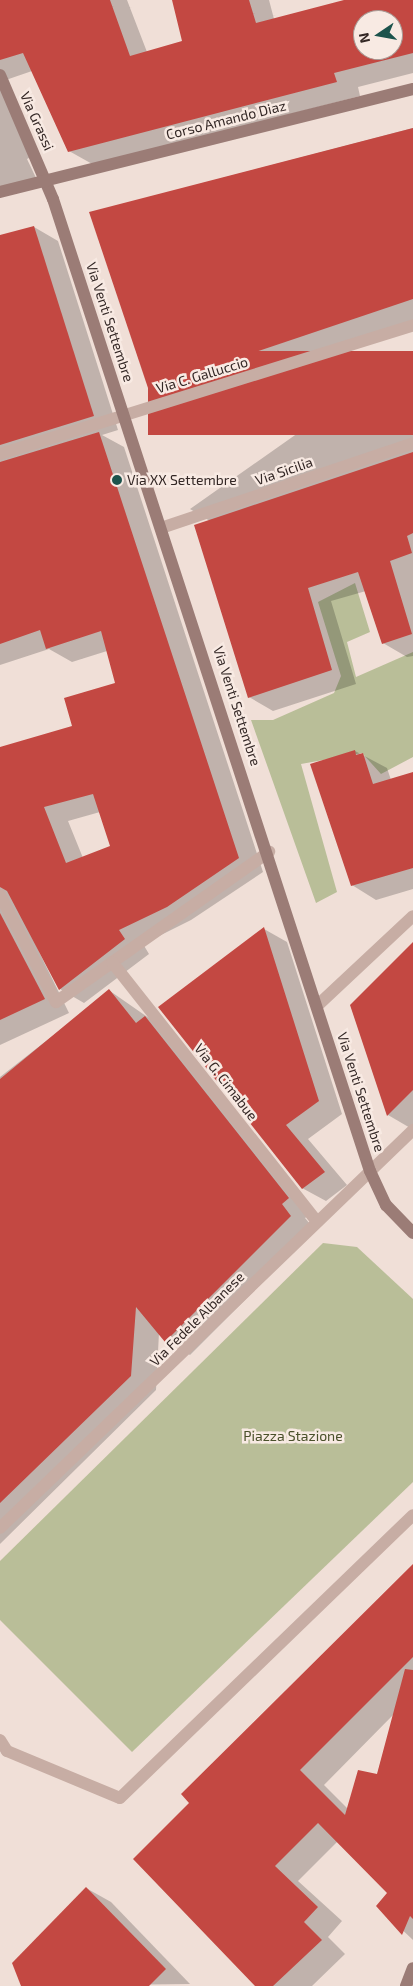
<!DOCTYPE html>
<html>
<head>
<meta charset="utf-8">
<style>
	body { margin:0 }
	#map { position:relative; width:413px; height:1986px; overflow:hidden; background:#f0dfd7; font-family:"Exo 2",sans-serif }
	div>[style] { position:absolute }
	.green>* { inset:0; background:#b9be98 }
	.shadow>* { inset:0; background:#0003 }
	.building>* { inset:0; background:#c34842; transform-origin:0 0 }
	.street>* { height:12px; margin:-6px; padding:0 6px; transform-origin:6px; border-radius:6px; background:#c7ada4 }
	.secondary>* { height:12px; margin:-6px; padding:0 6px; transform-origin:6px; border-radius:6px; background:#9b7c76 }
	.dots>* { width:14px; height:14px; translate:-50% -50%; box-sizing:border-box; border:2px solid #f8eae3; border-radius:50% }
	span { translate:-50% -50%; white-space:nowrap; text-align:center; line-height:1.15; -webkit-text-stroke:5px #f8eae3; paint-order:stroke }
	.street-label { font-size:14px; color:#332725 }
	.poi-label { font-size:14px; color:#332725 }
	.left { translate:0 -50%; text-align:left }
	.park-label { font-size:14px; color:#4a502a }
	.north { position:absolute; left:353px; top:10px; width:50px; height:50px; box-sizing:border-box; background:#f8eae3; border:1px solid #a99c97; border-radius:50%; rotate:258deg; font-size:14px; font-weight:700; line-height:20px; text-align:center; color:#332725 }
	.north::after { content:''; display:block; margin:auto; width:18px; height:22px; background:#1c534c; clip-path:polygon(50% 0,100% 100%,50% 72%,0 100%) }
</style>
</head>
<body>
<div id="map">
	<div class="green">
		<i style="clip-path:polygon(355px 583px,370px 632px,347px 642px,356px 677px,413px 652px,413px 757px,381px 774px,362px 753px,301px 764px,337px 892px,316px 903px,251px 720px,273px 720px,334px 693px,341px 676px,318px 602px)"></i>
		<i style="clip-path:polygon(323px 1243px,357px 1247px,413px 1299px,413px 1482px,132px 1752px,0 1620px,0 1561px)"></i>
	</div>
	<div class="shadow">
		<i style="clip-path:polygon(evenodd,0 0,127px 0,147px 52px,184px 41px,173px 0,269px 0,274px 19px,349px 0,413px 0,413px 73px,358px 87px,360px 96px,94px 165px,69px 151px,32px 71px,0 82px,33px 156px,27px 159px,37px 180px,0 189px,0 0,363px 20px,393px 20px,393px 50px,363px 50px,363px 20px)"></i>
		<i style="clip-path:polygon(413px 128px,413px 321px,173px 401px,149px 388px,90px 213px)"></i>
		<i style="clip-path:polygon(evenodd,34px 227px,58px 241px,118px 430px,102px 435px,124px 447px,263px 872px,191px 920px,143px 944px,149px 954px,84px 1003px,60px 989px,18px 909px,69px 1013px,0 1045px,0 748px,74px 727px,117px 684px,107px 651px,72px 662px,49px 649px,0 665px,0 236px,34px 227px,100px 812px,112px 846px,83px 858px,68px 821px,100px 812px)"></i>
		<i style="clip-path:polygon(413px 352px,413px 656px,407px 657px,383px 643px,366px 591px,331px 601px,356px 684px,273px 711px,249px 697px,210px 521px,190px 509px)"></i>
		<i style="clip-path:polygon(355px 751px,387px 768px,391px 780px,413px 774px,413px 889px,376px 900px,352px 885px)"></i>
		<i style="clip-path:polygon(264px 929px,287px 942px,342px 1114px,308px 1139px,347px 1185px,326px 1201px,302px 1188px,160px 1007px)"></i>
		<i style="clip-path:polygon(413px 944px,413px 1128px,412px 1129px,388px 1115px,351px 1006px)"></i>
		<i style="clip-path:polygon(110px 991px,169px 1032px,312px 1213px,305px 1218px,315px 1230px,190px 1355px,159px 1333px,156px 1390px,0 1544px,0 1077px)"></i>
		<i style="clip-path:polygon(evenodd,413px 1565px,413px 1940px,377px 1906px,389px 1893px,338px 1841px,298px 1881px,342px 1921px,328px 1937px,345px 1954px,312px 1986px,257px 1986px,191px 1803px,413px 1565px,394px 1714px,377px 1775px,348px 1809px,324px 1785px,394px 1714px)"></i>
		<i style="clip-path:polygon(86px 1888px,111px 1902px,190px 1984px,23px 1986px)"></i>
	</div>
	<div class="building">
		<i style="clip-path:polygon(evenodd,0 0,110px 0,130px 56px,182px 41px,172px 0,249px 0,256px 23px,344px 0,413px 0,413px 53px,334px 73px,337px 82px,68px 152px,23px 53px,0 60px,0 0,363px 20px,393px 20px,393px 50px,363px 50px,363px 20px)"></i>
		<i style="clip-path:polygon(413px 128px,413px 299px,148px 388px,89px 212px)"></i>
		<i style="clip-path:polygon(34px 226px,94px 416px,0 445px,0 235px)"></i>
		<i style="left:413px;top:351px;width:84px;height:265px;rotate:90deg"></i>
		<i style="clip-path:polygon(evenodd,99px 432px,239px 858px,167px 907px,119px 930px,125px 939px,59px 990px,7px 891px,0 887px,0 747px,72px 726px,64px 698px,115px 683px,101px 631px,46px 649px,40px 630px,0 644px,0 462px,99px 432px,93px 794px,110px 846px,66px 863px,44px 807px,93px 794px)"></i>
		<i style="clip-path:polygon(413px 452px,413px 533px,407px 536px,412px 553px,390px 561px,412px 634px,382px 644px,358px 572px,308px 588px,332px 670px,248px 698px,194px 525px)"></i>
		<i style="clip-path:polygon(355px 750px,356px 755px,363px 753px,373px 784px,413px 772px,413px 868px,351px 886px,310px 764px)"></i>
		<i style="clip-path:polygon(0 913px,45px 999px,0 1020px)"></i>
		<i style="clip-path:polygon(264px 927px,319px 1101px,286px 1125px,325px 1172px,302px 1189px,158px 1007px)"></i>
		<i style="clip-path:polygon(413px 942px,413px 1090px,387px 1116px,350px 1005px)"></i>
		<i style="clip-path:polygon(109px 989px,136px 1023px,145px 1016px,289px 1198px,282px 1204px,291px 1216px,165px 1342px,136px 1307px,131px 1376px,0 1503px,0 1079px)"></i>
		<i style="clip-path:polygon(413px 1564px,413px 1657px,300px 1770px,345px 1815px,358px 1770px,377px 1774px,405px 1669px,413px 1670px,413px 1919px,410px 1916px,402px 1935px,376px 1906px,387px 1893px,318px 1823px,275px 1866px,318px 1907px,304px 1922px,322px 1940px,273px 1986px,255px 1986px,133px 1859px,189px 1803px,181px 1794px)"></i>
		<i style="clip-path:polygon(86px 1887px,166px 1969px,149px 1986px,21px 1986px,12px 1963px)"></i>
	</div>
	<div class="street">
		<i style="left:0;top:454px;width:433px;rotate:-17.3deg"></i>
		<i style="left:164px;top:527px;width:263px;rotate:-18.6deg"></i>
		<i style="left:0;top:895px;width:121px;rotate:62.4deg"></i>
		<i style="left:56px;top:1002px;width:261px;rotate:-35.2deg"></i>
		<i style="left:112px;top:962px;width:329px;rotate:51.7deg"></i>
		<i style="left:318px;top:1005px;width:130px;rotate:-43.1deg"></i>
		<i style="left:0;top:1528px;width:574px;rotate:-43.94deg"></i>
		<i style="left:0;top:1740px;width:13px;rotate:58deg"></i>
		<i style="left:7px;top:1751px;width:122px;rotate:22.6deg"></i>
		<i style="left:120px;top:1798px;width:407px;rotate:-44deg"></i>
	</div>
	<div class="secondary">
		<i style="left:0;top:75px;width:135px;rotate:66.9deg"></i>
		<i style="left:53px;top:199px;width:1022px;rotate:71.94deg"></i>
		<i style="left:370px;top:1171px;width:38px;rotate:65deg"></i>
		<i style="left:386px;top:1205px;width:39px;rotate:46deg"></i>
		<i style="left:0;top:192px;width:426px;rotate:-14deg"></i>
		<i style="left:406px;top:1986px;width:19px;rotate:-69deg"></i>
	</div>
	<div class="dots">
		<i style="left:117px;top:480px;background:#1c534c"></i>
	</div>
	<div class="street-label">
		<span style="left:226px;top:120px;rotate:-14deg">Corso Amando Diaz</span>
		<span style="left:37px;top:121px;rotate:66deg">Via Grassi</span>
		<span style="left:110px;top:322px;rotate:72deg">Via Venti Settembre</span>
		<span style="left:202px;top:375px;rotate:-17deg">Via C. Galluccio</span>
		<span style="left:284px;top:471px;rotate:-19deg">Via Sicilia</span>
		<span style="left:237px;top:706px;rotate:72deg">Via Venti Settembre</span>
		<span style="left:226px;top:1082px;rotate:52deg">Via G. Cimabue</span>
		<span style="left:361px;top:1092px;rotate:72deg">Via Venti Settembre</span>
		<span style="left:197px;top:1319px;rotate:-45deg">Via Fedele Albanese</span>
	</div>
	<div class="poi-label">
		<span class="left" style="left:127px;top:480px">Via XX Settembre</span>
	</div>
	<div class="park-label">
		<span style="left:293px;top:1436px">Piazza Stazione</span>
	</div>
	<div class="north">N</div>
</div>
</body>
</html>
